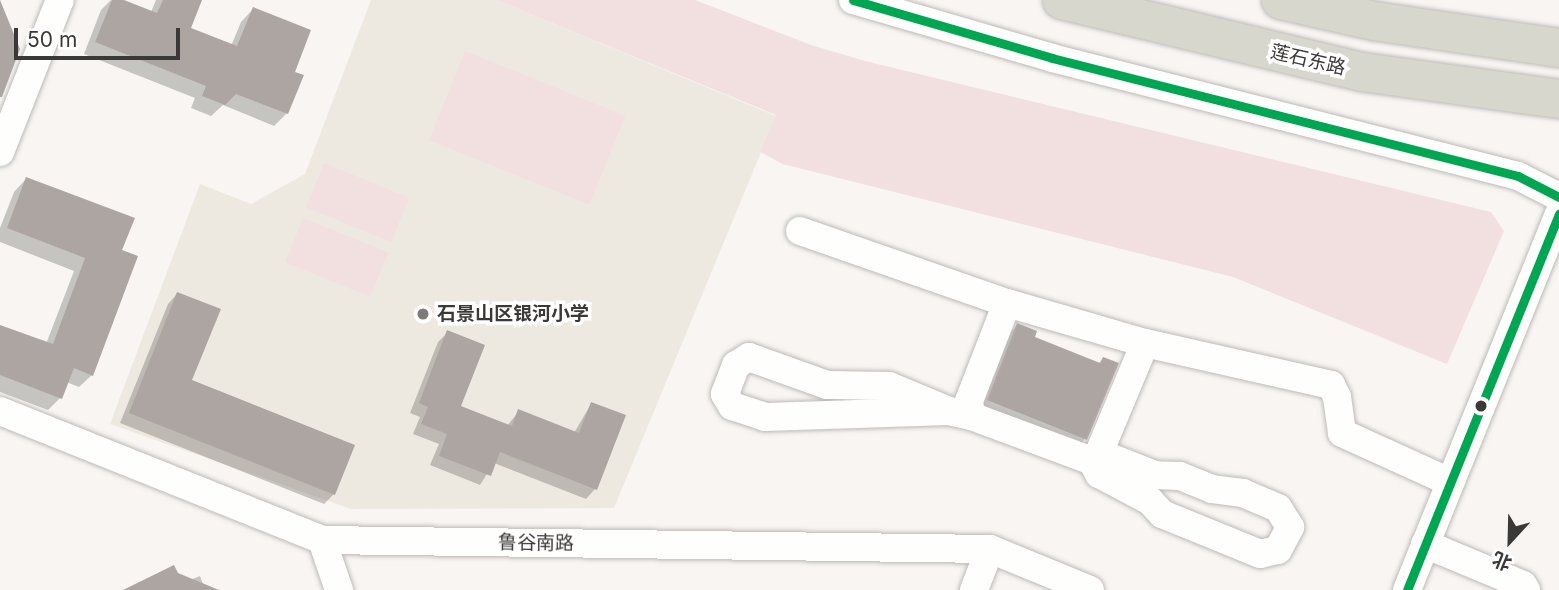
<!DOCTYPE html>
<html>
<head>
<meta charset="utf-8">
<style>
	body { margin:0 }
	#map { position:relative; width:1559px; height:590px; overflow:hidden; background:#f8f5f2; font-family:Inter,"Noto Sans SC",sans-serif }
	div>[style] { position:absolute }
	.built>* { inset:0; background:#eee9e0 }
	.green>* { inset:0; background:#f2e0e0; transform-origin:0 0 }
	.shadow>* { inset:0; background:#0003 }
	.building>* { inset:0; background:#ada5a1 }
	.roads { filter:drop-shadow(0 0 2px #bdbab8) drop-shadow(0 0 2px #bdbab8) }
	.minor>* { height:28px; margin:-14px; padding:0 14px; transform-origin:14px; border-radius:14px; background:#fefefd }
	.highway>* { height:38px; margin:-19px; padding:0 19px; transform-origin:19px; border-radius:19px; background:#d7d7cd }
	.bus-1>* { height:9px; margin:-4.5px; padding:0 4.5px; transform-origin:4.5px; border-radius:4.5px; background:#00a651 }
	.dots>* { width:19px; height:19px; translate:-50% -50%; box-sizing:border-box; border:4px solid #fff; border-radius:50% }
	span { translate:-50% -50%; white-space:nowrap; text-align:center; line-height:1.15; -webkit-text-stroke:7px #fff; paint-order:stroke }
	.street-label { font-size:19px; color:#3b3937 }
	.poi-label { font-size:19px; color:#3b3937; font-weight:700 }
	.left { translate:0 -50%; text-align:left }
	.north { position:absolute; left:1475px; top:506px; width:70px; height:70px; -webkit-text-stroke:5px #fff; paint-order:stroke; rotate:202deg; font-size:19px; font-weight:700; line-height:28px; text-align:center; color:#3b3937 }
	.north::after { content:''; display:block; margin:auto; width:24px; height:32px; background:#3b3937; clip-path:polygon(50% 0,100% 100%,50% 72%,0 100%) }
	.scale { position:absolute; left:14px; top:28px; width:166px; height:32px; box-sizing:border-box; border:4px solid #3b3937; border-top:0; padding-left:9px; font-size:21px; line-height:24px; white-space:nowrap; color:#3b3937; -webkit-text-stroke:5px #fff; paint-order:stroke }
</style>
</head>
<body>
<div id="map">
	<div class="built">
		<i style="clip-path:polygon(371px 0,496px 0,776px 116px,614px 508px,351px 509px,110px 424px,200px 184px,251px 204px,305px 174px)"></i>
	</div>
	<div class="green">
		<i style="clip-path:polygon(496px 0,695px 0,811px 45px,865px 61px,1491px 212px,1504px 231px,1447px 364px,1233px 277px,783px 164px,760px 152px,776px 115px)"></i>
		<i style="left:465px;top:51px;width:173px;height:96px;rotate:22deg"></i>
		<i style="left:324px;top:163px;width:92px;height:48px;rotate:22deg"></i>
		<i style="left:303px;top:218px;width:92px;height:48px;rotate:22deg"></i>
	</div>
	<div class="shadow">
		<i style="clip-path:polygon(111px 0,151px 12px,156px 0,200px 0,189px 29px,231px 46px,241px 22px,253px 9px,293px 73px,287px 113px,274px 126px,223px 105px,211px 116px,191px 108px,195px 98px,84px 54px,101px 10px)"></i>
		<i style="clip-path:polygon(26px 179px,120px 251px,92px 375px,79px 387px,66px 382px,60px 398px,48px 410px,0 392px,0 326px,46px 344px,74px 271px,0 242px,0 228px,14px 192px)"></i>
		<i style="clip-path:polygon(177px 294px,190px 381px,334px 494px,324px 504px,120px 423px,168px 304px)"></i>
		<i style="clip-path:polygon(1017px 325px,1033px 338px,1098px 364px,1103px 359px,1085px 439px,1073px 451px,976px 412px,1005px 338px)"></i>
		<i style="clip-path:polygon(448px 332px,459px 407px,507px 426px,519px 411px,574px 433px,591px 404px,595px 489px,586px 499px,494px 463px,480px 485px,430px 465px,439px 444px,413px 434px,420px 417px,410px 413px,438px 342px)"></i>
		<i style="clip-path:polygon(177px 574px,190px 580px,200px 576px,205px 590px,127px 590px)"></i>
	</div>
	<div class="building">
		<i style="clip-path:polygon(0 0,20px 49px,2px 97px,0 97px)"></i>
		<i style="clip-path:polygon(112px 0,124px 0,157px 13px,163px 0,202px 0,191px 28px,237px 46px,253px 7px,311px 30px,295px 72px,304px 75px,288px 114px,236px 94px,225px 105px,202px 96px,206px 86px,95px 42px)"></i>
		<i style="clip-path:polygon(26px 177px,135px 218px,122px 250px,138px 256px,93px 376px,74px 368px,62px 399px,0 375px,0 325px,53px 344px,85px 258px,7px 228px)"></i>
		<i style="clip-path:polygon(177px 292px,221px 309px,192px 380px,355px 445px,335px 495px,129px 413px)"></i>
		<i style="clip-path:polygon(1017px 323px,1037px 331px,1035px 337px,1100px 363px,1103px 357px,1119px 363px,1087px 440px,987px 400px)"></i>
		<i style="clip-path:polygon(447px 330px,485px 345px,461px 406px,512px 426px,518px 409px,579px 433px,591px 402px,626px 415px,597px 490px,500px 452px,491px 476px,439px 456px,447px 434px,421px 424px,428px 407px,419px 403px)"></i>
		<i style="clip-path:polygon(174px 565px,178px 573px,219px 590px,123px 590px)"></i>
	</div>
	<div class="roads">
		<div class="minor">
			<i style="left:853px;top:0;width:207px;rotate:16.2deg"></i>
			<i style="left:1052px;top:58px;width:481px;rotate:14.2deg"></i>
			<i style="left:1518px;top:176px;width:46px;rotate:27.1deg"></i>
			<i style="left:0;top:152px;width:163px;rotate:-68.5deg"></i>
			<i style="left:800px;top:231px;width:219px;rotate:19.2deg"></i>
			<i style="left:1007px;top:303px;width:144px;rotate:16.2deg"></i>
			<i style="left:1145px;top:343px;width:191px;rotate:12.7deg"></i>
			<i style="left:1331px;top:385px;width:13px;rotate:63deg"></i>
			<i style="left:1337px;top:397px;width:36px;rotate:82deg"></i>
			<i style="left:1342px;top:433px;width:119px;rotate:24.4deg"></i>
			<i style="left:1007px;top:303px;width:105px;rotate:111.2deg"></i>
			<i style="left:969px;top:401px;width:15px;rotate:82deg"></i>
			<i style="left:971px;top:416px;width:129px;rotate:20.4deg"></i>
			<i style="left:1092px;top:461px;width:11px;rotate:-49deg"></i>
			<i style="left:1099px;top:453px;width:119px;rotate:-67.3deg"></i>
			<i style="left:0;top:411px;width:347px;rotate:21.8deg"></i>
			<i style="left:322px;top:540px;width:668px;rotate:0.77deg"></i>
			<i style="left:990px;top:549px;width:108px;rotate:22.3deg"></i>
			<i style="left:949px;top:411px;width:65px;rotate:-157.4deg"></i>
			<i style="left:889px;top:386px;width:62px;rotate:-179.1deg"></i>
			<i style="left:827px;top:385px;width:83px;rotate:-160.3deg"></i>
			<i style="left:749px;top:357px;width:15px;rotate:148deg"></i>
			<i style="left:736px;top:365px;width:31px;rotate:111deg"></i>
			<i style="left:725px;top:394px;width:14px;rotate:60deg"></i>
			<i style="left:732px;top:406px;width:35px;rotate:18deg"></i>
			<i style="left:765px;top:417px;width:184px;rotate:-1.9deg"></i>
			<i style="left:949px;top:411px;width:23px;rotate:13deg"></i>
			<i style="left:1092px;top:461px;width:15px;rotate:62deg"></i>
			<i style="left:1099px;top:474px;width:58px;rotate:27.9deg"></i>
			<i style="left:1150px;top:501px;width:18px;rotate:47deg"></i>
			<i style="left:1162px;top:514px;width:106px;rotate:22.2deg"></i>
			<i style="left:1260px;top:554px;width:18px;rotate:-13deg"></i>
			<i style="left:1278px;top:550px;width:26px;rotate:-62deg"></i>
			<i style="left:1290px;top:527px;width:22px;rotate:-122deg"></i>
			<i style="left:1278px;top:508px;width:38px;rotate:-157deg"></i>
			<i style="left:1243px;top:493px;width:31px;rotate:-173deg"></i>
			<i style="left:1212px;top:489px;width:35px;rotate:-158deg"></i>
			<i style="left:1180px;top:476px;width:25px;rotate:-178deg"></i>
			<i style="left:1155px;top:475px;width:60px;rotate:-158.6deg"></i>
			<i style="left:322px;top:540px;width:53px;rotate:71.2deg"></i>
			<i style="left:1425px;top:544px;width:106px;rotate:22.7deg"></i>
			<i style="left:1523px;top:585px;width:6px;rotate:59deg"></i>
			<i style="left:974px;top:590px;width:44px;rotate:-68.7deg"></i>
			<i style="left:1407px;top:590px;width:406px;rotate:-68deg"></i>
		</div>
		<div class="highway">
			<i style="left:1062px;top:0;width:309px;rotate:13.5deg"></i>
			<i style="left:1362px;top:72px;width:199px;rotate:7.8deg"></i>
			<i style="left:1281px;top:0;width:95px;rotate:12.7deg"></i>
			<i style="left:1374px;top:21px;width:187px;rotate:8.3deg"></i>
		</div>
	</div>
	<div class="bus-1">
		<i style="left:853px;top:0;width:207px;rotate:16.2deg"></i>
		<i style="left:1052px;top:58px;width:481px;rotate:14.2deg"></i>
		<i style="left:1518px;top:176px;width:46px;rotate:27.1deg"></i>
		<i style="left:1407px;top:590px;width:406px;rotate:-68deg"></i>
	</div>
	<div class="dots">
		<i style="left:423px;top:314px;background:#7d7b78"></i>
		<i style="left:1481px;top:406px;background:#3b3937"></i>
	</div>
	<div class="street-label">
		<span style="left:1308px;top:60px;rotate:13deg">莲石东路</span>
		<span style="left:536px;top:543px;rotate:1deg">鲁谷南路</span>
	</div>
	<div class="poi-label">
		<span class="left" style="left:437px;top:314px">石景山区银河小学</span>
	</div>
	<div class="north">北</div>
	<div class="scale">50 m</div>
</div>
</body>
</html>
